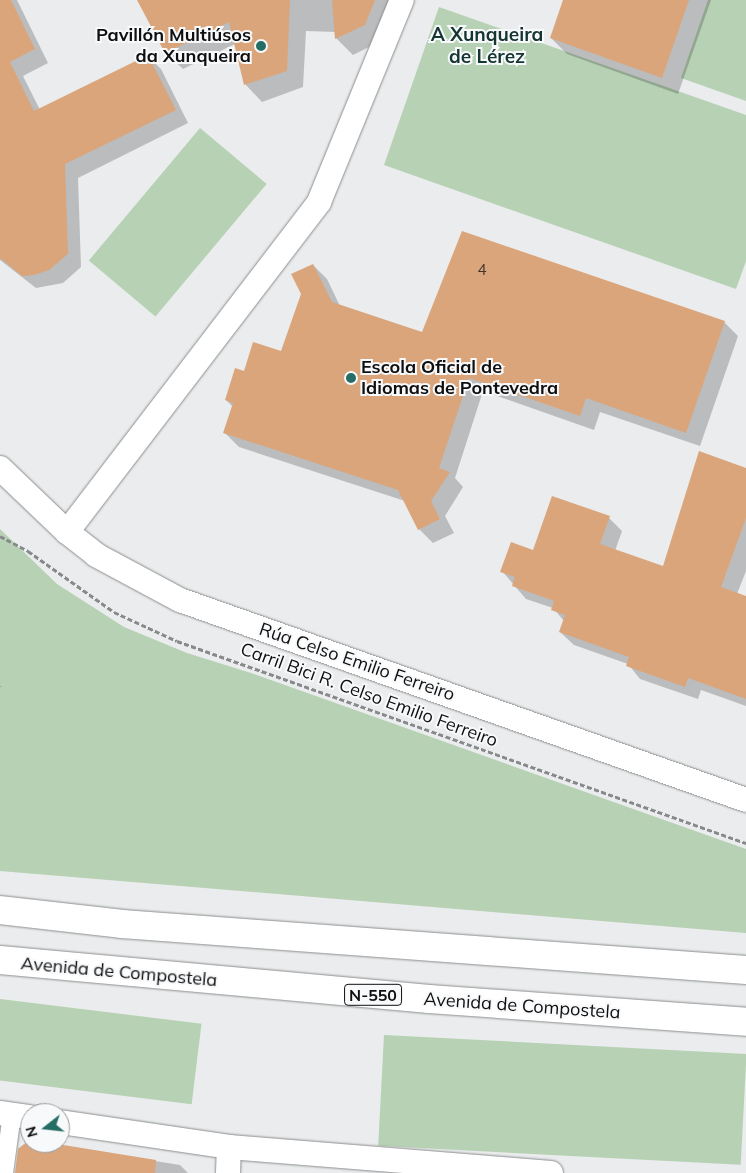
<!DOCTYPE html>
<html>
<head>
<meta charset="utf-8">
<style>
	body { margin:0 }
	#map { position:relative; width:746px; height:1173px; overflow:hidden; background:#eaeced; font-family:Mulish,sans-serif }
	div>[style] { position:absolute }
	.green>* { inset:0; background:#b6d1b3; transform-origin:0 0 }
	.shadow>* { inset:0; background:#0003 }
	.building>* { inset:0; background:#daa57b }
	.path>* { height:3px; margin-top:-1.5px; transform-origin:0; background:repeating-linear-gradient(90deg,#88898a 0 5px,transparent 0 7.5px) }
	.roads { filter:drop-shadow(0 0 1px #8c8d8e) drop-shadow(0 0 1px #8c8d8e) }
	.pedestrian>* { height:18px; margin:-9px; padding:0 9px; transform-origin:9px; border-radius:9px; background:#fff }
	.minor>* { height:24px; margin:-12px; padding:0 12px; transform-origin:12px; border-radius:12px; background:#fff }
	.trunk>* { height:28px; margin:-14px; padding:0 14px; transform-origin:14px; border-radius:14px; background:#fff }
	.dots>* { width:14px; height:14px; translate:-50% -50%; box-sizing:border-box; border:2px solid #f8f9fa; border-radius:50% }
	span { translate:-50% -50%; white-space:nowrap; text-align:center; line-height:1.15; -webkit-text-stroke:4px #f8f9fa; paint-order:stroke }
	.number-label { font-size:15px; color:#42342b }
	.number-label span { -webkit-text-stroke-width:0 }
	.shield-label span { padding:1px 4px; background:#f8f9fa; border:1px solid; border-radius:4px; -webkit-text-stroke-width:0 }
	.shield-label { font-size:16px; color:#0f0f10; font-weight:700 }
	.poi-label { font-size:18px; color:#0f0f10; font-weight:700 }
	.right { translate:-100% -50%; text-align:right }
	.left { translate:0 -50%; text-align:left }
	.street-label { font-size:18px; color:#0f0f10 }
	.neighbourhood-label { font-size:19px; color:#143531; font-weight:700 }
	.north { position:absolute; left:20px; top:1103px; width:50px; height:50px; box-sizing:border-box; background:#f8f9fa; border:1px solid #9b9b9c; border-radius:50%; rotate:254deg; font-size:14px; font-weight:700; line-height:20px; text-align:center; color:#0f0f10 }
	.north::after { content:''; display:block; margin:auto; width:18px; height:22px; background:#266e65; clip-path:polygon(50% 0,100% 100%,50% 72%,0 100%) }
</style>
</head>
<body>
<div id="map">
	<div class="green">
		<i style="clip-path:polygon(708px 0,746px 0,746px 101px,681px 78px)"></i>
		<i style="clip-path:polygon(439px 7px,746px 115px,746px 261px,736px 289px,384px 165px)"></i>
		<i style="left:200px;top:128px;width:87px;height:173px;rotate:40deg"></i>
		<i style="clip-path:polygon(0 529px,57px 584px,124px 627px,187px 653px,251px 673px,746px 849px,746px 933px,0 871px)"></i>
		<i style="left:0;top:999px;width:203px;height:81px;rotate:7deg"></i>
		<i style="left:384px;top:1035px;width:363px;height:111px;rotate:3deg"></i>
	</div>
	<div class="shadow">
		<i style="clip-path:polygon(0 0,17px 0,48px 63px,23px 76px,40px 110px,148px 56px,161px 69px,188px 123px,78px 178px,81px 267px,63px 283px,36px 288px,0 260px)"></i>
		<i style="clip-path:polygon(138px 0,398px 0,381px 41px,353px 55px,336px 38px,336px 32px,306px 31px,303px 87px,262px 102px,246px 85px,235px 44px,183px 69px,166px 53px)"></i>
		<i style="clip-path:polygon(564px 0,711px 0,678px 94px,567px 54px,551px 38px)"></i>
		<i style="clip-path:polygon(313px 265px,327px 279px,340px 306px,423px 334px,724px 322px,738px 336px,700px 446px,600px 412px,594px 430px,483px 391px,455px 478px,463px 487px,445px 516px,454px 533px,433px 543px,419px 529px,405px 501px,239px 447px,225px 433px,233px 407px,226px 400px,245px 372px,282px 352px)"></i>
		<i style="clip-path:polygon(746px 469px,746px 571px,737px 594px,746px 597px,746px 706px,701px 690px,698px 699px,640px 679px,628px 664px,574px 645px,560px 632px,564px 621px,553px 608px,526px 599px,502px 571px,534px 551px,609px 518px,622px 531px,615px 551px,663px 567px)"></i>
		<i style="clip-path:polygon(30px 1141px,180px 1165px,188px 1173px,16px 1173px,19px 1150px)"></i>
	</div>
	<div class="building">
		<i style="clip-path:polygon(0 0,11px 0,35px 49px,10px 62px,34px 111px,148px 55px,176px 110px,65px 164px,68px 254px,49px 270px,34px 275px,22px 276px,0 258px)"></i>
		<i style="clip-path:polygon(137px 0,290px 0,287px 71px,244px 85px,229px 22px,165px 53px)"></i>
		<i style="clip-path:polygon(332px 0,375px 0,365px 25px,335px 39px)"></i>
		<i style="clip-path:polygon(563px 0,689px 0,662px 78px,550px 38px)"></i>
		<i style="clip-path:polygon(462px 231px,725px 321px,686px 433px,586px 398px,580px 416px,469px 378px,439px 468px,450px 472px,431px 501px,440px 519px,418px 530px,398px 490px,223px 433px,233px 403px,225px 400px,235px 368px,244px 371px,253px 342px,281px 351px,301px 294px,291px 274px,313px 264px,332px 302px,422px 332px)"></i>
		<i style="clip-path:polygon(699px 451px,746px 468px,746px 518px,721px 587px,746px 596px,746px 699px,688px 678px,685px 687px,626px 666px,629px 657px,559px 632px,565px 615px,551px 610px,554px 601px,512px 586px,515px 577px,500px 572px,511px 542px,533px 550px,552px 496px,610px 516px,600px 544px,663px 566px)"></i>
		<i style="clip-path:polygon(29px 1140px,30px 1143px,51px 1143px,156px 1160px,155px 1173px,15px 1173px,18px 1149px)"></i>
	</div>
	<div class="path">
		<i style="left:0;top:536px;width:32px;rotate:28deg"></i>
		<i style="left:28px;top:551px;width:105px;rotate:35.3deg"></i>
		<i style="left:114px;top:612px;width:69px;rotate:24.7deg"></i>
		<i style="left:177px;top:641px;width:604px;rotate:19.55deg"></i>
		<i style="left:0;top:685px;width:1px;rotate:90deg"></i>
	</div>
	<div class="roads">
		<div class="pedestrian">
			<i style="left:4px;top:1173px;width:60px;rotate:-82.3deg"></i>
		</div>
		<div class="minor">
			<i style="left:0;top:468px;width:93px;rotate:43.7deg"></i>
			<i style="left:67px;top:532px;width:37px;rotate:38deg"></i>
			<i style="left:96px;top:555px;width:95px;rotate:28.2deg"></i>
			<i style="left:180px;top:600px;width:600px;rotate:19.46deg"></i>
			<i style="left:67px;top:532px;width:415px;rotate:-52.6deg"></i>
			<i style="left:319px;top:202px;width:218px;rotate:-67.7deg"></i>
			<i style="left:0;top:1113px;width:30px;rotate:8deg"></i>
			<i style="left:60px;top:1122px;width:171px;rotate:8.4deg"></i>
			<i style="left:229px;top:1147px;width:323px;rotate:4.6deg"></i>
			<i style="left:228px;top:1173px;width:26px;rotate:-88deg"></i>
		</div>
		<div class="trunk">
			<i style="left:0;top:910px;width:123px;rotate:6.5deg"></i>
			<i style="left:122px;top:924px;width:626px;rotate:4.22deg"></i>
			<i style="left:0;top:960px;width:431px;rotate:5.2deg"></i>
			<i style="left:429px;top:999px;width:318px;rotate:4.1deg"></i>
		</div>
	</div>
	<div class="dots">
		<i style="left:261px;top:46px;background:#266e65"></i>
		<i style="left:351px;top:378px;background:#266e65"></i>
	</div>
	<div class="number-label">
		<span style="left:482px;top:270px">4</span>
	</div>
	<div class="shield-label">
		<span style="left:373px;top:995px">N-550</span>
	</div>
	<div class="poi-label">
		<span class="right" style="left:251px;top:46px">Pavillón Multiúsos<br>da Xunqueira</span>
		<span class="left" style="left:361px;top:378px">Escola Oficial de<br>Idiomas de Pontevedra</span>
	</div>
	<div class="street-label">
		<span style="left:357px;top:662px;rotate:19deg">Rúa Celso Emilio Ferreiro</span>
		<span style="left:369px;top:695px;rotate:20deg">Carril Bici R. Celso Emilio Ferreiro</span>
		<span style="left:119px;top:972px;rotate:5deg">Avenida de Compostela</span>
		<span style="left:522px;top:1006px;rotate:4deg">Avenida de Compostela</span>
	</div>
	<div class="neighbourhood-label">
		<span style="left:487px;top:46px">A Xunqueira<br>de Lérez</span>
	</div>
	<div class="north">N</div>
</div>
</body>
</html>
